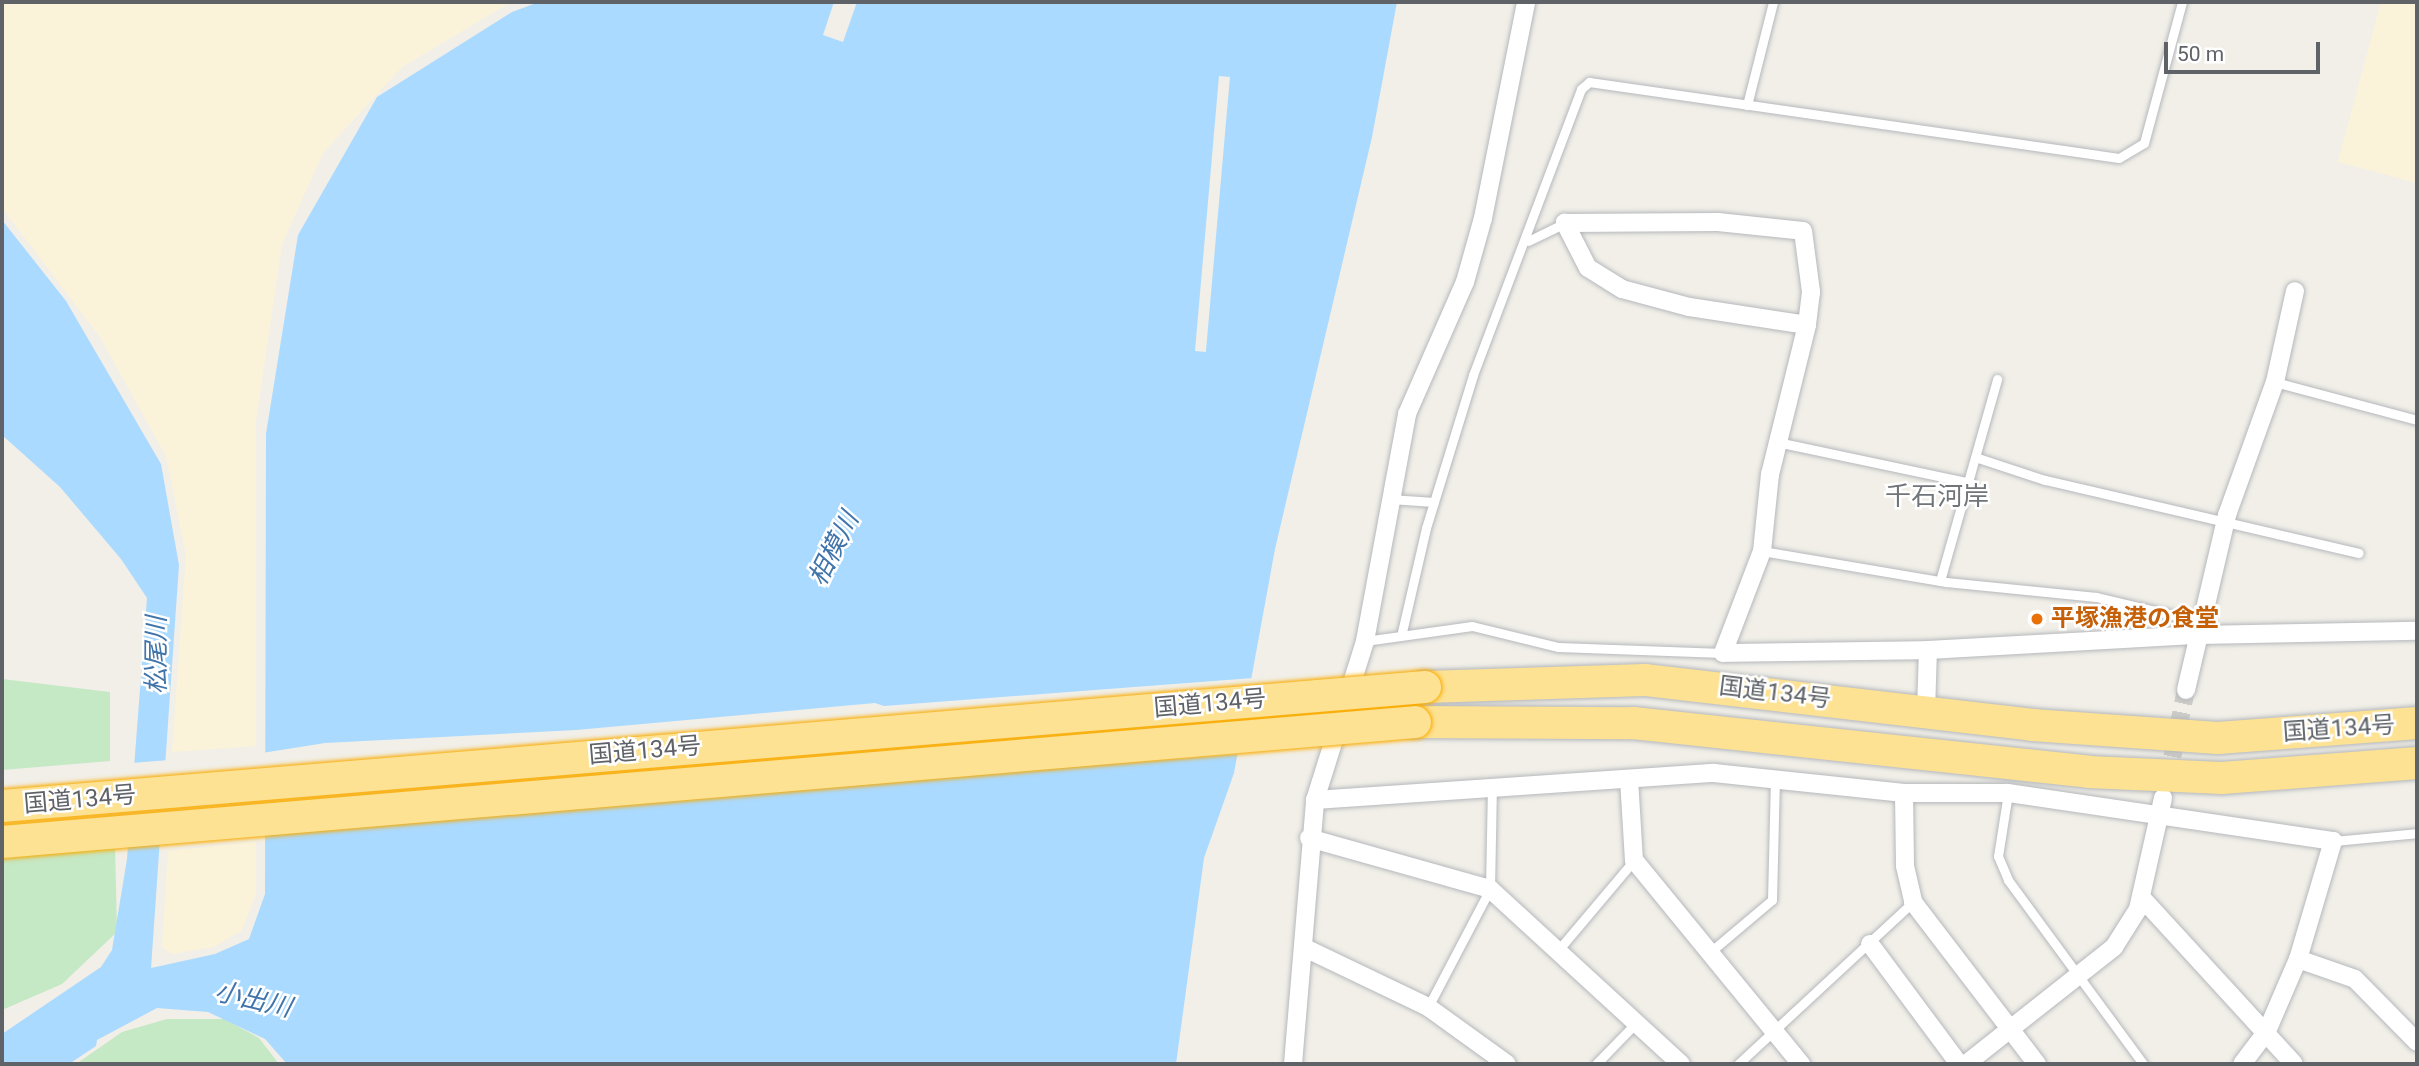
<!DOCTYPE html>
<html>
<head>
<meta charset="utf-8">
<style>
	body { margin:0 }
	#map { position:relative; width:2419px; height:1066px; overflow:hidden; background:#f1efe8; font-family:Roboto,"Noto Sans JP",sans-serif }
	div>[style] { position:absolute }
	.green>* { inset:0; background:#c5e8c5 }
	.sand>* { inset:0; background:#fbf3d9 }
	.water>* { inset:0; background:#aadaff }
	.pier>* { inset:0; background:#f1efe8; transform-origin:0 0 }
	.street-tunnel>* { height:18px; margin-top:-9px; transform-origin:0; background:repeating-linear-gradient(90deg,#ccccc8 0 18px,transparent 0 27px) }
	.roads { filter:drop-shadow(0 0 2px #b5b8bc) drop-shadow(0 0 2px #b5b8bc) }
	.lane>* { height:9px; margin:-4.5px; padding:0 4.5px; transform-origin:4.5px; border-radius:4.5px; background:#fff }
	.street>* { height:18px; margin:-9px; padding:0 9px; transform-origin:9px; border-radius:9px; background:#fff }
	.highway>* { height:32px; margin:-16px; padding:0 16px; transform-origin:16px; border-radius:16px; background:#fde293 }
	.bridges { filter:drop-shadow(0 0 2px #f9ab00) drop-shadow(0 0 2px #f9ab00) }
	.highway-bridge>* { height:32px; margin:-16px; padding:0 16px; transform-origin:16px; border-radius:16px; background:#fde293 }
	.dots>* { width:19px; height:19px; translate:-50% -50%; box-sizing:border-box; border:4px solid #fff; border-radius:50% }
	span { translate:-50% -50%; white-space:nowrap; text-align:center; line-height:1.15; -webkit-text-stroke:5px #fff; paint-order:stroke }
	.food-label { font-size:24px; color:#c56008; font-weight:700 }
	.left { translate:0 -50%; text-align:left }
	.street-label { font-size:24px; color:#5f6368 }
	.neighbourhood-label { font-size:26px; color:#70757a }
	.water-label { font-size:26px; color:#4174aa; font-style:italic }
	.frame { position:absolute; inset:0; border:4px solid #5f6368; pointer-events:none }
	.scale { position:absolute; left:2164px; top:42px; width:156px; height:32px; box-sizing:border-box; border:4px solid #5f6368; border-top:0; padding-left:9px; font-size:21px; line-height:24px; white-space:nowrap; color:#5f6368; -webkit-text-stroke:5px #fff; paint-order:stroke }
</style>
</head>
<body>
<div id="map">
	<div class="green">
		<i style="clip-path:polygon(2px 679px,110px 692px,110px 761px,2px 770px)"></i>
		<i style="clip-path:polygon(115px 846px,117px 932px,62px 984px,2px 1010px,2px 859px)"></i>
		<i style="clip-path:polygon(167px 1019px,224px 1019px,259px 1038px,279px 1064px,76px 1064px,122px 1032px)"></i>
	</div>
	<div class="sand">
		<i style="clip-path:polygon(2px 2px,511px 2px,402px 67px,323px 153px,282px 244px,256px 421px,256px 746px,172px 752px,186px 555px,166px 456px,100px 337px,2px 208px)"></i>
		<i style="clip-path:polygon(2381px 2px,2417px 2px,2417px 183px,2338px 162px)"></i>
		<i style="clip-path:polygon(256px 842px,256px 893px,242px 930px,214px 947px,172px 954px,162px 947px,168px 851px)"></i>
	</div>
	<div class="water">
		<i style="clip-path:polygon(539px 2px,1397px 2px,1372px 137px,1275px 549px,1234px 773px,1204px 858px,1176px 1064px,287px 1064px,265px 1039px,208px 1012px,157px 1008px,97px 1040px,96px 1046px,69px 1064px,2px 1064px,2px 1034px,101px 967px,112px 950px,127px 859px,147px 598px,121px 559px,60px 487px,2px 435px,2px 220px,66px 301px,161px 464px,179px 565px,151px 968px,215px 954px,249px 939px,265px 894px,266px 434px,298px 235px,377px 97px,512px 12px)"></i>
	</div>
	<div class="pier">
		<i style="clip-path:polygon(834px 2px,857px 2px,843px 42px,823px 35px)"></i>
		<i style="left:1219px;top:76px;width:11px;height:276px;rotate:5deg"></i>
		<i style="clip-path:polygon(1253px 678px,1240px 754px,262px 829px,262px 753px,325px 743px,576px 730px,875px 703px,884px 706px)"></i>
		<i style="clip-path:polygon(169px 760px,163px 837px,125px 841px,132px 763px)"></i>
	</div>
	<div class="street-tunnel">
		<i style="left:2167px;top:783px;width:95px;rotate:-78.5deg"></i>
	</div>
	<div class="roads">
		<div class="lane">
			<i style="left:1747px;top:105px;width:106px;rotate:-75.8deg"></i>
			<i style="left:1528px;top:241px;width:41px;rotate:-25.9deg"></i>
			<i style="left:2275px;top:382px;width:147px;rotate:15deg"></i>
			<i style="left:1777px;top:442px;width:199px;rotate:11.9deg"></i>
			<i style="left:1978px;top:458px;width:71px;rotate:18.2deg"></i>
			<i style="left:2045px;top:480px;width:322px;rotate:13.1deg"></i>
			<i style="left:1390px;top:499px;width:44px;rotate:3.9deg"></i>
			<i style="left:1762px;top:551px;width:187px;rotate:9.6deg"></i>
			<i style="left:1946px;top:582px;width:151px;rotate:5.7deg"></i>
			<i style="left:2096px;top:597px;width:109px;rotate:13.3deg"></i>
			<i style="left:1940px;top:581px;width:210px;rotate:-74.2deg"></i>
			<i style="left:1402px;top:632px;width:107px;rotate:-77deg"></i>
			<i style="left:1426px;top:528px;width:160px;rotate:-72.9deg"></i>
			<i style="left:1473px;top:375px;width:306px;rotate:-69.3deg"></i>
			<i style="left:1581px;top:89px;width:11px;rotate:-41deg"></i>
			<i style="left:1589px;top:82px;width:535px;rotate:8.16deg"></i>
			<i style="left:2119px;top:158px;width:29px;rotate:-31deg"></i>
			<i style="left:2144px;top:143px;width:146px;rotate:-74.9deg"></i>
			<i style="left:1365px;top:641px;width:108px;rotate:-8deg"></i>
			<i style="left:1472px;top:626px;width:89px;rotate:13.7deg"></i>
			<i style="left:1558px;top:647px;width:165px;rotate:2.1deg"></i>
			<i style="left:2008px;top:793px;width:64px;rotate:99deg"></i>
			<i style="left:1998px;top:856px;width:26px;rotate:67deg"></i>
			<i style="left:2008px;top:880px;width:228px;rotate:53.7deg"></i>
			<i style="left:2333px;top:841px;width:84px;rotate:-5.4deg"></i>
			<i style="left:1560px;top:948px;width:115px;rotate:-49.9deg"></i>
			<i style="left:1709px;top:953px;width:82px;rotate:-40.1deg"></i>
			<i style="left:1772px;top:900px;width:121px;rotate:-88.6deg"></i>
			<i style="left:1428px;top:1007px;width:133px;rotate:-62.3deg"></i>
			<i style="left:1490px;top:889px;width:100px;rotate:-88.9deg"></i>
			<i style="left:1596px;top:1064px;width:57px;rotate:-45.7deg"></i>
			<i style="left:1738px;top:1064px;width:238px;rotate:-42.8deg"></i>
		</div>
		<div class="street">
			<i style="left:1807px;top:325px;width:119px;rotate:-171.3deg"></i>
			<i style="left:1689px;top:307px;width:69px;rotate:-165deg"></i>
			<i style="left:1622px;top:289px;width:40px;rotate:-148deg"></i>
			<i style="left:1588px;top:268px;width:51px;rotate:-117.1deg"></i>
			<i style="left:1565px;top:223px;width:153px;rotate:-0.4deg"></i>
			<i style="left:1718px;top:222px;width:85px;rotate:6deg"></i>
			<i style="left:1803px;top:231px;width:62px;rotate:82.5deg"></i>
			<i style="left:1811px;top:292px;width:33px;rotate:97deg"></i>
			<i style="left:1807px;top:325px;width:154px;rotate:103.9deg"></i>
			<i style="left:1770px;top:474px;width:77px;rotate:95.9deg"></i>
			<i style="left:1762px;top:551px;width:109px;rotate:110.9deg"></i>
			<i style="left:1723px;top:653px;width:205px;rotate:-0.8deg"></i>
			<i style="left:2186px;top:690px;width:180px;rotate:-76.8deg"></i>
			<i style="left:2227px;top:515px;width:141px;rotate:-70.2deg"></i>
			<i style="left:2275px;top:382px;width:93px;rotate:-77.6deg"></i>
			<i style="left:1926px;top:712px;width:62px;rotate:-88.2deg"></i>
			<i style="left:1928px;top:650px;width:271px;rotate:-3.2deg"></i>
			<i style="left:2199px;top:635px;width:218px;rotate:-1.1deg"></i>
			<i style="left:1629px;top:779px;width:81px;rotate:86.5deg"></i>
			<i style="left:1634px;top:860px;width:264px;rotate:50.7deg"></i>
			<i style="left:1904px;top:793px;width:73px;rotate:89.2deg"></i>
			<i style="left:1905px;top:866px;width:37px;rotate:77deg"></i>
			<i style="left:1913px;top:902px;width:204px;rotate:52.6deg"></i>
			<i style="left:1315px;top:800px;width:400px;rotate:-3.9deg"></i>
			<i style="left:1714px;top:773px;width:191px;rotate:6deg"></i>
			<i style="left:1904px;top:793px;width:104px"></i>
			<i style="left:2008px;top:793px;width:329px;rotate:8.4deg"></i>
			<i style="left:2333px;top:841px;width:123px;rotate:106.5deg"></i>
			<i style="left:2298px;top:959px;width:78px;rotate:113.3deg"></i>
			<i style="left:2267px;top:1031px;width:41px;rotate:127.1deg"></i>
			<i style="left:1309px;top:838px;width:188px;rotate:15.7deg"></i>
			<i style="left:1490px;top:889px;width:259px;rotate:42.5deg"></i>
			<i style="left:2141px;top:897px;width:226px;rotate:47.5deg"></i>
			<i style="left:1870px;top:944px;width:149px;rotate:53.4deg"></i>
			<i style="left:1305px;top:948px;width:136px;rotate:25.6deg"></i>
			<i style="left:1428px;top:1007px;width:97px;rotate:35.8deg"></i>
			<i style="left:2298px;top:959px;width:60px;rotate:19.3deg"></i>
			<i style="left:2355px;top:979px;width:88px;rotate:45.5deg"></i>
			<i style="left:1293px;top:1064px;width:265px;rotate:-85.2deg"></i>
			<i style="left:1315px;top:800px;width:167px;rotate:-72.5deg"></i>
			<i style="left:1365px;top:641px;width:231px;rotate:-79.5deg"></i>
			<i style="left:1407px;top:414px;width:144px;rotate:-66.3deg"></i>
			<i style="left:1465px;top:282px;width:66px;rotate:-74.3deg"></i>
			<i style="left:1483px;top:218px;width:220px;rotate:-78.7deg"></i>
			<i style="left:1966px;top:1064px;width:189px;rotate:-38.3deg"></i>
			<i style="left:2114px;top:947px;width:45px;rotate:-57.7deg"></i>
			<i style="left:2138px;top:909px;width:114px;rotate:-77.3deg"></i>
		</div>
		<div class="highway">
			<i style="left:1425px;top:687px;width:220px;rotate:-1.8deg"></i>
			<i style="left:1645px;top:680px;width:390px;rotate:6.6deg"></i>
			<i style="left:2032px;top:725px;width:186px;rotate:4deg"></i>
			<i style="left:2218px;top:738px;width:200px;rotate:-4.3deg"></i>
			<i style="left:1415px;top:722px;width:218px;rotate:0.3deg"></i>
			<i style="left:1633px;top:723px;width:459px;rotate:6.1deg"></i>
			<i style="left:2089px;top:772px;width:133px;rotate:2.6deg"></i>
			<i style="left:2222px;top:778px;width:196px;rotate:-4.4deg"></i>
		</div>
	</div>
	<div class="bridges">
		<div class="highway-bridge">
			<i style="left:2px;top:806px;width:1428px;rotate:-4.78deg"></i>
			<i style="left:2px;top:842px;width:1418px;rotate:-4.85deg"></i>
		</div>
	</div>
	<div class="dots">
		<i style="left:2037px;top:619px;background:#e8710a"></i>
	</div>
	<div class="food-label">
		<span class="left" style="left:2051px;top:619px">平塚漁港の食堂</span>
	</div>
	<div class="street-label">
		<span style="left:1775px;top:693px;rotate:7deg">国道134号</span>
		<span style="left:1210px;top:704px;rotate:-5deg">国道134号</span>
		<span style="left:2339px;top:729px;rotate:-4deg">国道134号</span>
		<span style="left:645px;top:751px;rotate:-5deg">国道134号</span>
		<span style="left:80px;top:800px;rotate:-5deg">国道134号</span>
	</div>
	<div class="neighbourhood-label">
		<span style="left:1937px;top:497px">千石河岸</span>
	</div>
	<div class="water-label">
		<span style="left:834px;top:549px;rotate:-63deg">相模川</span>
		<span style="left:157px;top:655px;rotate:-90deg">松尾川</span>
		<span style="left:253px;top:1000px;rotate:13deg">小出川</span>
	</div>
	<div class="frame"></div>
	<div class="scale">50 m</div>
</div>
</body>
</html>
